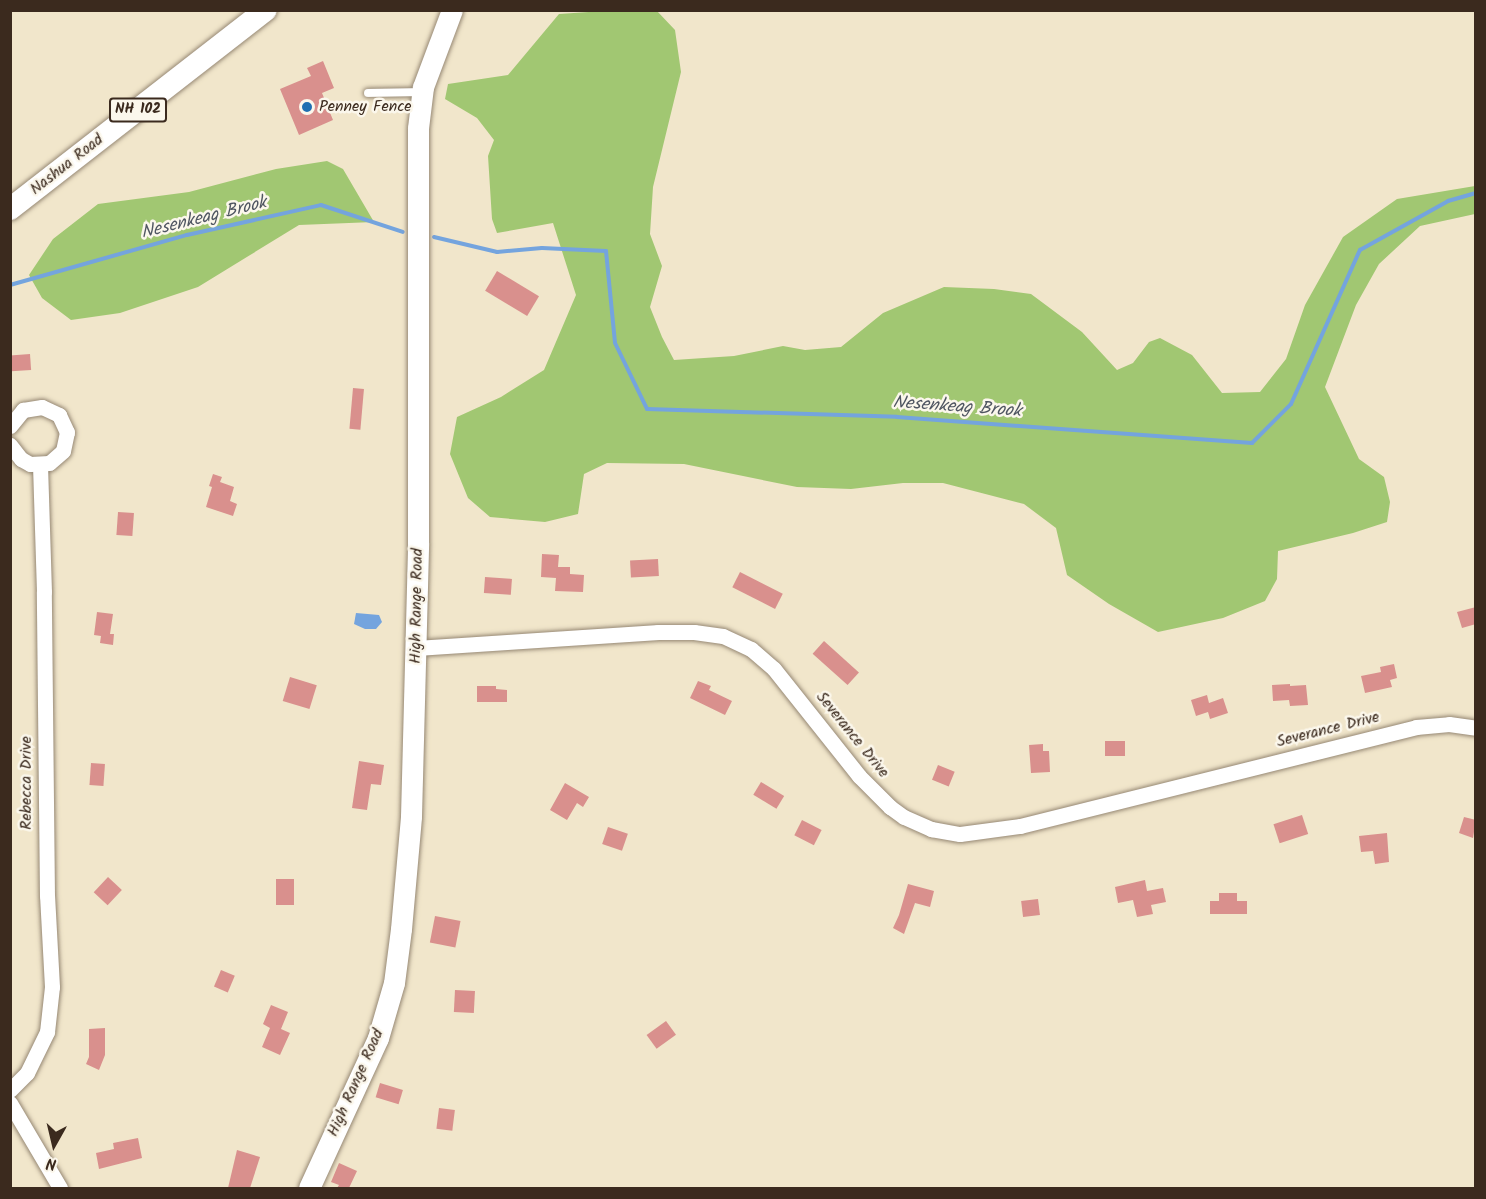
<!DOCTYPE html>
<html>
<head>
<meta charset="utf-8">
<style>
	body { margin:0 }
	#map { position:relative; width:1486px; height:1199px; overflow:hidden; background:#f1e6cb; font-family:Kalam,sans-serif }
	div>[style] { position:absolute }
	.green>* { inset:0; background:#a1c772 }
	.water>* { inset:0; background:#74a4de }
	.stream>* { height:4px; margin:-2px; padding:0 2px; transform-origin:2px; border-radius:2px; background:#74a4de }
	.building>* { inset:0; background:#d9908d; transform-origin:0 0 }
	.roads { filter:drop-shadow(0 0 2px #968874) drop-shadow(0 0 2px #968874) }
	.lane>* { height:8px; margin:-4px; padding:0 4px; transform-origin:4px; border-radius:4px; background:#fff }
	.street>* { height:15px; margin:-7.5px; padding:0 7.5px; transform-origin:7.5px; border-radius:7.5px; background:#fff }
	.secondary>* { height:21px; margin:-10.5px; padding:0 10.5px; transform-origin:10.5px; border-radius:10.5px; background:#fff }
	.primary>* { height:22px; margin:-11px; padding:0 11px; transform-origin:11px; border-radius:11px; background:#fff }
	.dots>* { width:16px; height:16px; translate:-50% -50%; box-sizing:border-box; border:3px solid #fbf7ec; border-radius:50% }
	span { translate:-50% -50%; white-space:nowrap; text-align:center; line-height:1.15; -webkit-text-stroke:5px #fbf7ec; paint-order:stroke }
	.shield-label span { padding:2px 4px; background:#fbf7ec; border:2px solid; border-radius:4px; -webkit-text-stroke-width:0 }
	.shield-label { font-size:15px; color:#3b2a1e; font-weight:700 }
	.poi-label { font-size:16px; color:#3b2a1e }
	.left { translate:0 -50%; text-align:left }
	.street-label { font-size:16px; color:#3b2a1e }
	.water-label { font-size:18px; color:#4f5561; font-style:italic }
	.frame { position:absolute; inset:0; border:12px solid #3b2a1e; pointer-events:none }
	.north { position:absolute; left:24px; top:1115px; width:60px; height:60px; -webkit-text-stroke:4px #fbf7ec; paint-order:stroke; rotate:188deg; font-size:16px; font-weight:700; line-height:24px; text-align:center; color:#3b2a1e }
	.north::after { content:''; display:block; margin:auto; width:21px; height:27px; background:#3b2a1e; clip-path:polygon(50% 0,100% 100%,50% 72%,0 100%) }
</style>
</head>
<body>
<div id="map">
	<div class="green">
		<i style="clip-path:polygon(618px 10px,657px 11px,675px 30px,681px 72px,653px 187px,650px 234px,662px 266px,650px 307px,662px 337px,674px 360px,734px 356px,783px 346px,805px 350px,841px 347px,883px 313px,944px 287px,994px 289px,1031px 294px,1082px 332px,1117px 370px,1133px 363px,1149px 342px,1160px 338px,1192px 355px,1222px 393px,1260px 392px,1286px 359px,1305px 305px,1343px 237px,1397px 199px,1475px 186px,1475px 214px,1420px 226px,1379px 264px,1356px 305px,1325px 387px,1359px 459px,1384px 477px,1390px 502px,1387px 522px,1353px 533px,1278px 551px,1277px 579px,1265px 601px,1223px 618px,1158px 632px,1109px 604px,1067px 575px,1056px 528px,1024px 504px,943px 483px,903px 483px,851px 489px,797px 487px,684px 464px,607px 463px,584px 474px,578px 514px,545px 522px,490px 517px,468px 498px,450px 454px,457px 417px,501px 397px,544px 370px,576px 295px,553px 223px,497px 233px,492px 219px,488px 156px,494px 140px,477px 118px,445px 99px,448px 84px,508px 75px,559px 14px)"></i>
		<i style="clip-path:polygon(327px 161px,343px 169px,374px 222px,299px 225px,198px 287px,120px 313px,71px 320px,42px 298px,29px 275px,53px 239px,98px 204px,189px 192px,276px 169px)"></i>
	</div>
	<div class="water">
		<i style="clip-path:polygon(356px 613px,379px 615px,382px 622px,376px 629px,365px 629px,354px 624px)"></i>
	</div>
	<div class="stream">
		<i style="left:434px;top:237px;width:65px;rotate:13.4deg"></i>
		<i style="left:497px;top:252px;width:45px;rotate:-5.1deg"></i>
		<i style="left:542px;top:248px;width:64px;rotate:2.7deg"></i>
		<i style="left:606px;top:251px;width:92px;rotate:84.4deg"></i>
		<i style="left:615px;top:343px;width:73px;rotate:64.1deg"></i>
		<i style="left:647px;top:409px;width:250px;rotate:1.8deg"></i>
		<i style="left:897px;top:417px;width:356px;rotate:4.2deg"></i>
		<i style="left:1252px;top:443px;width:55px;rotate:-45deg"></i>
		<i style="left:1291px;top:404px;width:169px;rotate:-65.9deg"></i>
		<i style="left:1360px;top:250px;width:101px;rotate:-29.1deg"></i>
		<i style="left:1448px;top:201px;width:29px;rotate:-16deg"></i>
		<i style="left:10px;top:285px;width:184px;rotate:-15.8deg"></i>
		<i style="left:187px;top:235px;width:137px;rotate:-12.6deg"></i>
		<i style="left:321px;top:205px;width:86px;rotate:18.2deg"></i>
	</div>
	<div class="building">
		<i style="clip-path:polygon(323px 61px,334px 88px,322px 93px,333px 120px,299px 135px,280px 89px,311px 76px,307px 68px)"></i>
		<i style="left:497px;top:271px;width:49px;height:23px;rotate:31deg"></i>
		<i style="left:30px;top:354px;width:16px;height:20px;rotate:86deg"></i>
		<i style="left:353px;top:388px;width:11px;height:41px;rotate:5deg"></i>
		<i style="clip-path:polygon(213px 474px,222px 477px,220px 482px,234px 487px,230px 501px,237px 504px,233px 516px,206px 507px,212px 487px,209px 486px)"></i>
		<i style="left:118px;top:512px;width:16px;height:23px;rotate:4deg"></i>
		<i style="clip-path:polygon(542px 554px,559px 555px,558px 567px,570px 567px,570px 574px,584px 575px,583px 592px,555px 591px,556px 578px,541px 577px)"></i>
		<i style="left:658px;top:559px;width:17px;height:28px;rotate:87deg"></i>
		<i style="left:740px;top:572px;width:48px;height:17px;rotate:27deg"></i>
		<i style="left:485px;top:577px;width:27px;height:16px;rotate:4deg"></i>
		<i style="clip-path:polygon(1476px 607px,1476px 624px,1462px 628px,1457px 612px)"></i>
		<i style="clip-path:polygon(97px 612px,113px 614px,110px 634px,114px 634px,113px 645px,100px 643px,101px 636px,94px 635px)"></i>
		<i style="left:824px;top:641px;width:47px;height:17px;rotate:42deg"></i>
		<i style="clip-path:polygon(1394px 664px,1397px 678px,1390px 680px,1392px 687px,1365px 693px,1361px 676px,1381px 672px,1380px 667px)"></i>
		<i style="left:290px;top:677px;width:28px;height:25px;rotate:17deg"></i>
		<i style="clip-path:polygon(698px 681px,711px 686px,709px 690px,732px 701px,725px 715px,690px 698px)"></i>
		<i style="clip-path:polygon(1290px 684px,1290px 686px,1306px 685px,1308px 705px,1290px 706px,1289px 700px,1273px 701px,1272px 685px)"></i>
		<i style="clip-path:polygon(477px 686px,496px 686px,496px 689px,507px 690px,507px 702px,477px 702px)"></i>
		<i style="clip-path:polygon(1207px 695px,1209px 703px,1223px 698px,1228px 713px,1210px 719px,1208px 712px,1196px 716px,1191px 700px)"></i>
		<i style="left:1105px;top:741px;width:20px;height:15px"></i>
		<i style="clip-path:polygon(1043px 744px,1043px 751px,1049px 751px,1050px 772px,1031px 773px,1029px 745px)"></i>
		<i style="clip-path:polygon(359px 761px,384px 765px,381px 785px,371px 784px,367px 810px,352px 808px)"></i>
		<i style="left:91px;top:763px;width:14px;height:22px;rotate:4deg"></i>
		<i style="left:938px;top:765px;width:18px;height:16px;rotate:22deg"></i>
		<i style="left:761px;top:782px;width:27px;height:15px;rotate:31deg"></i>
		<i style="clip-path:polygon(565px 783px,589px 797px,583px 807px,577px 803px,567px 820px,550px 810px)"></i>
		<i style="left:1302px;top:815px;width:20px;height:30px;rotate:72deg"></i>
		<i style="clip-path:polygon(1464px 817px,1476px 820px,1473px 838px,1459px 833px)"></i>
		<i style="left:802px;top:820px;width:22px;height:17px;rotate:27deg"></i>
		<i style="left:608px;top:827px;width:21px;height:18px;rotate:19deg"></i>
		<i style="clip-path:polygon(1387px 833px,1389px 862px,1375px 864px,1373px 851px,1361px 852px,1359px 836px)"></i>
		<i style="left:108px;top:877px;width:19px;height:21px;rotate:43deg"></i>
		<i style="left:276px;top:879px;width:18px;height:26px"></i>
		<i style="clip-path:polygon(1145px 880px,1147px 891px,1163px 888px,1166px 902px,1151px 905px,1153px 914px,1137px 917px,1133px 900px,1118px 903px,1115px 887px)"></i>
		<i style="clip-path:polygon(908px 884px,934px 891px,930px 907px,915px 903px,904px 934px,893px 928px,899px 915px)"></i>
		<i style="clip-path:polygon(1219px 893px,1237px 893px,1237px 901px,1247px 901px,1247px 914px,1210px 914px,1210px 901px,1219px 901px)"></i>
		<i style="left:1038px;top:899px;width:16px;height:17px;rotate:83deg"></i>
		<i style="left:435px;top:916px;width:26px;height:27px;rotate:11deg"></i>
		<i style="left:221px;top:970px;width:15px;height:18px;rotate:23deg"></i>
		<i style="left:455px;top:990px;width:20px;height:22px;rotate:3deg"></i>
		<i style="clip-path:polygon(271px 1005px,288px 1012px,281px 1029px,290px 1033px,280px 1055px,262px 1047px,270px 1028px,263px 1024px)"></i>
		<i style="left:666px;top:1021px;width:17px;height:24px;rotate:54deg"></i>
		<i style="clip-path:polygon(105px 1028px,105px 1055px,99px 1070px,86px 1064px,89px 1057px,89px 1029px)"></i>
		<i style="left:380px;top:1083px;width:24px;height:15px;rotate:17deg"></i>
		<i style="left:439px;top:1108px;width:16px;height:21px;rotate:7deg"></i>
		<i style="clip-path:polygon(138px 1138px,142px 1158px,99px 1169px,96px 1153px,114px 1149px,113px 1143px)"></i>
		<i style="clip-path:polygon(237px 1150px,260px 1157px,250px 1188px,228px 1188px)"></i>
		<i style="clip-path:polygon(339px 1163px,357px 1171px,349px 1188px,337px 1188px,339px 1185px,331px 1182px)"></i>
	</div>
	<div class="roads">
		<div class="lane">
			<i style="left:368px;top:93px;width:53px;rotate:-1.1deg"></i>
		</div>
		<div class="street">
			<i style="left:10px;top:426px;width:21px;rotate:-51deg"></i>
			<i style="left:23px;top:410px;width:19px;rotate:-9deg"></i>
			<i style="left:42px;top:407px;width:19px;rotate:25deg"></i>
			<i style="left:59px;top:415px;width:19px;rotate:65deg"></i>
			<i style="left:67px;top:432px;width:19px;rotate:102deg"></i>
			<i style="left:63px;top:451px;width:18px;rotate:139deg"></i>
			<i style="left:49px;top:463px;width:19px;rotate:177deg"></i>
			<i style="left:30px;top:464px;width:10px;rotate:-151deg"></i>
			<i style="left:21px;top:459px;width:18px;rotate:-128deg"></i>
			<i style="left:416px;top:648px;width:243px;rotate:-3.8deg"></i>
			<i style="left:658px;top:632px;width:36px"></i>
			<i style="left:694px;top:632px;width:29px;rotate:8deg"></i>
			<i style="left:723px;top:636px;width:31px;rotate:25deg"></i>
			<i style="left:751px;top:649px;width:30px;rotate:41deg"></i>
			<i style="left:774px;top:669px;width:137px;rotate:51.5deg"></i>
			<i style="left:859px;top:776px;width:44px;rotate:45deg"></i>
			<i style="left:890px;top:807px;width:17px;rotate:36deg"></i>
			<i style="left:904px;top:817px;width:30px;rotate:24deg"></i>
			<i style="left:931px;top:829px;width:29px;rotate:10deg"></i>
			<i style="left:960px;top:834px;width:61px;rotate:-7.6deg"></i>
			<i style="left:1020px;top:826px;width:408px;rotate:-14deg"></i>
			<i style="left:1416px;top:727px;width:33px;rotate:-5deg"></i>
			<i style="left:1449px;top:724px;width:27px;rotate:8deg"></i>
			<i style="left:10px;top:1090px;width:24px;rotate:-45deg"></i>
			<i style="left:27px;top:1073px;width:46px;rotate:-64deg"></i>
			<i style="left:47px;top:1032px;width:45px;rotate:-83.7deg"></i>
			<i style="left:52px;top:987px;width:91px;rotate:-93.1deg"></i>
			<i style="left:47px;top:896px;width:304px;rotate:-90.6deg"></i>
			<i style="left:44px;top:592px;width:127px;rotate:-91.8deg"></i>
			<i style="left:10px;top:1103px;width:99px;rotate:59.5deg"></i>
		</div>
		<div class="secondary">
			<i style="left:309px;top:1188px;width:165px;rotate:-65.3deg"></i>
			<i style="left:378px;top:1038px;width:57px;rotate:-73.8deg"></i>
			<i style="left:394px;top:983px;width:54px;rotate:-82.6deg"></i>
			<i style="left:401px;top:929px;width:113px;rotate:-84.9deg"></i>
			<i style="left:411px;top:816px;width:273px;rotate:-88.5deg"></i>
			<i style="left:418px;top:543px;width:415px;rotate:-90deg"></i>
			<i style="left:418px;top:128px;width:41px;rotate:-83deg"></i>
			<i style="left:423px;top:87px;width:82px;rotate:-69.4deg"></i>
		</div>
		<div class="primary">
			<i style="left:10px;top:209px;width:324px;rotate:-37.9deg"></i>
		</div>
	</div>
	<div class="dots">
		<i style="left:307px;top:107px;background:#1f6fb2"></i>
	</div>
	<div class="shield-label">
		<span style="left:138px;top:110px">NH 102</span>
	</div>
	<div class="poi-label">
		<span class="left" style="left:319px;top:107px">Penney Fence</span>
	</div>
	<div class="street-label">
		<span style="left:67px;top:165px;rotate:-38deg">Nashua Road</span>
		<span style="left:417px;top:606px;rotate:-89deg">High Range Road</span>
		<span style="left:1328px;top:730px;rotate:-14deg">Severance Drive</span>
		<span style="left:852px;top:735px;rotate:51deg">Severance Drive</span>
		<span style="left:27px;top:783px;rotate:-90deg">Rebecca Drive</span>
		<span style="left:356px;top:1083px;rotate:-66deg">High Range Road</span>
	</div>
	<div class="water-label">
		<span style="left:204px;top:219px;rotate:-14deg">Nesenkeag Brook</span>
		<span style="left:957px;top:408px;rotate:4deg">Nesenkeag Brook</span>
	</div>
	<div class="frame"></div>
	<div class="north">N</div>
</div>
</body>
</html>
